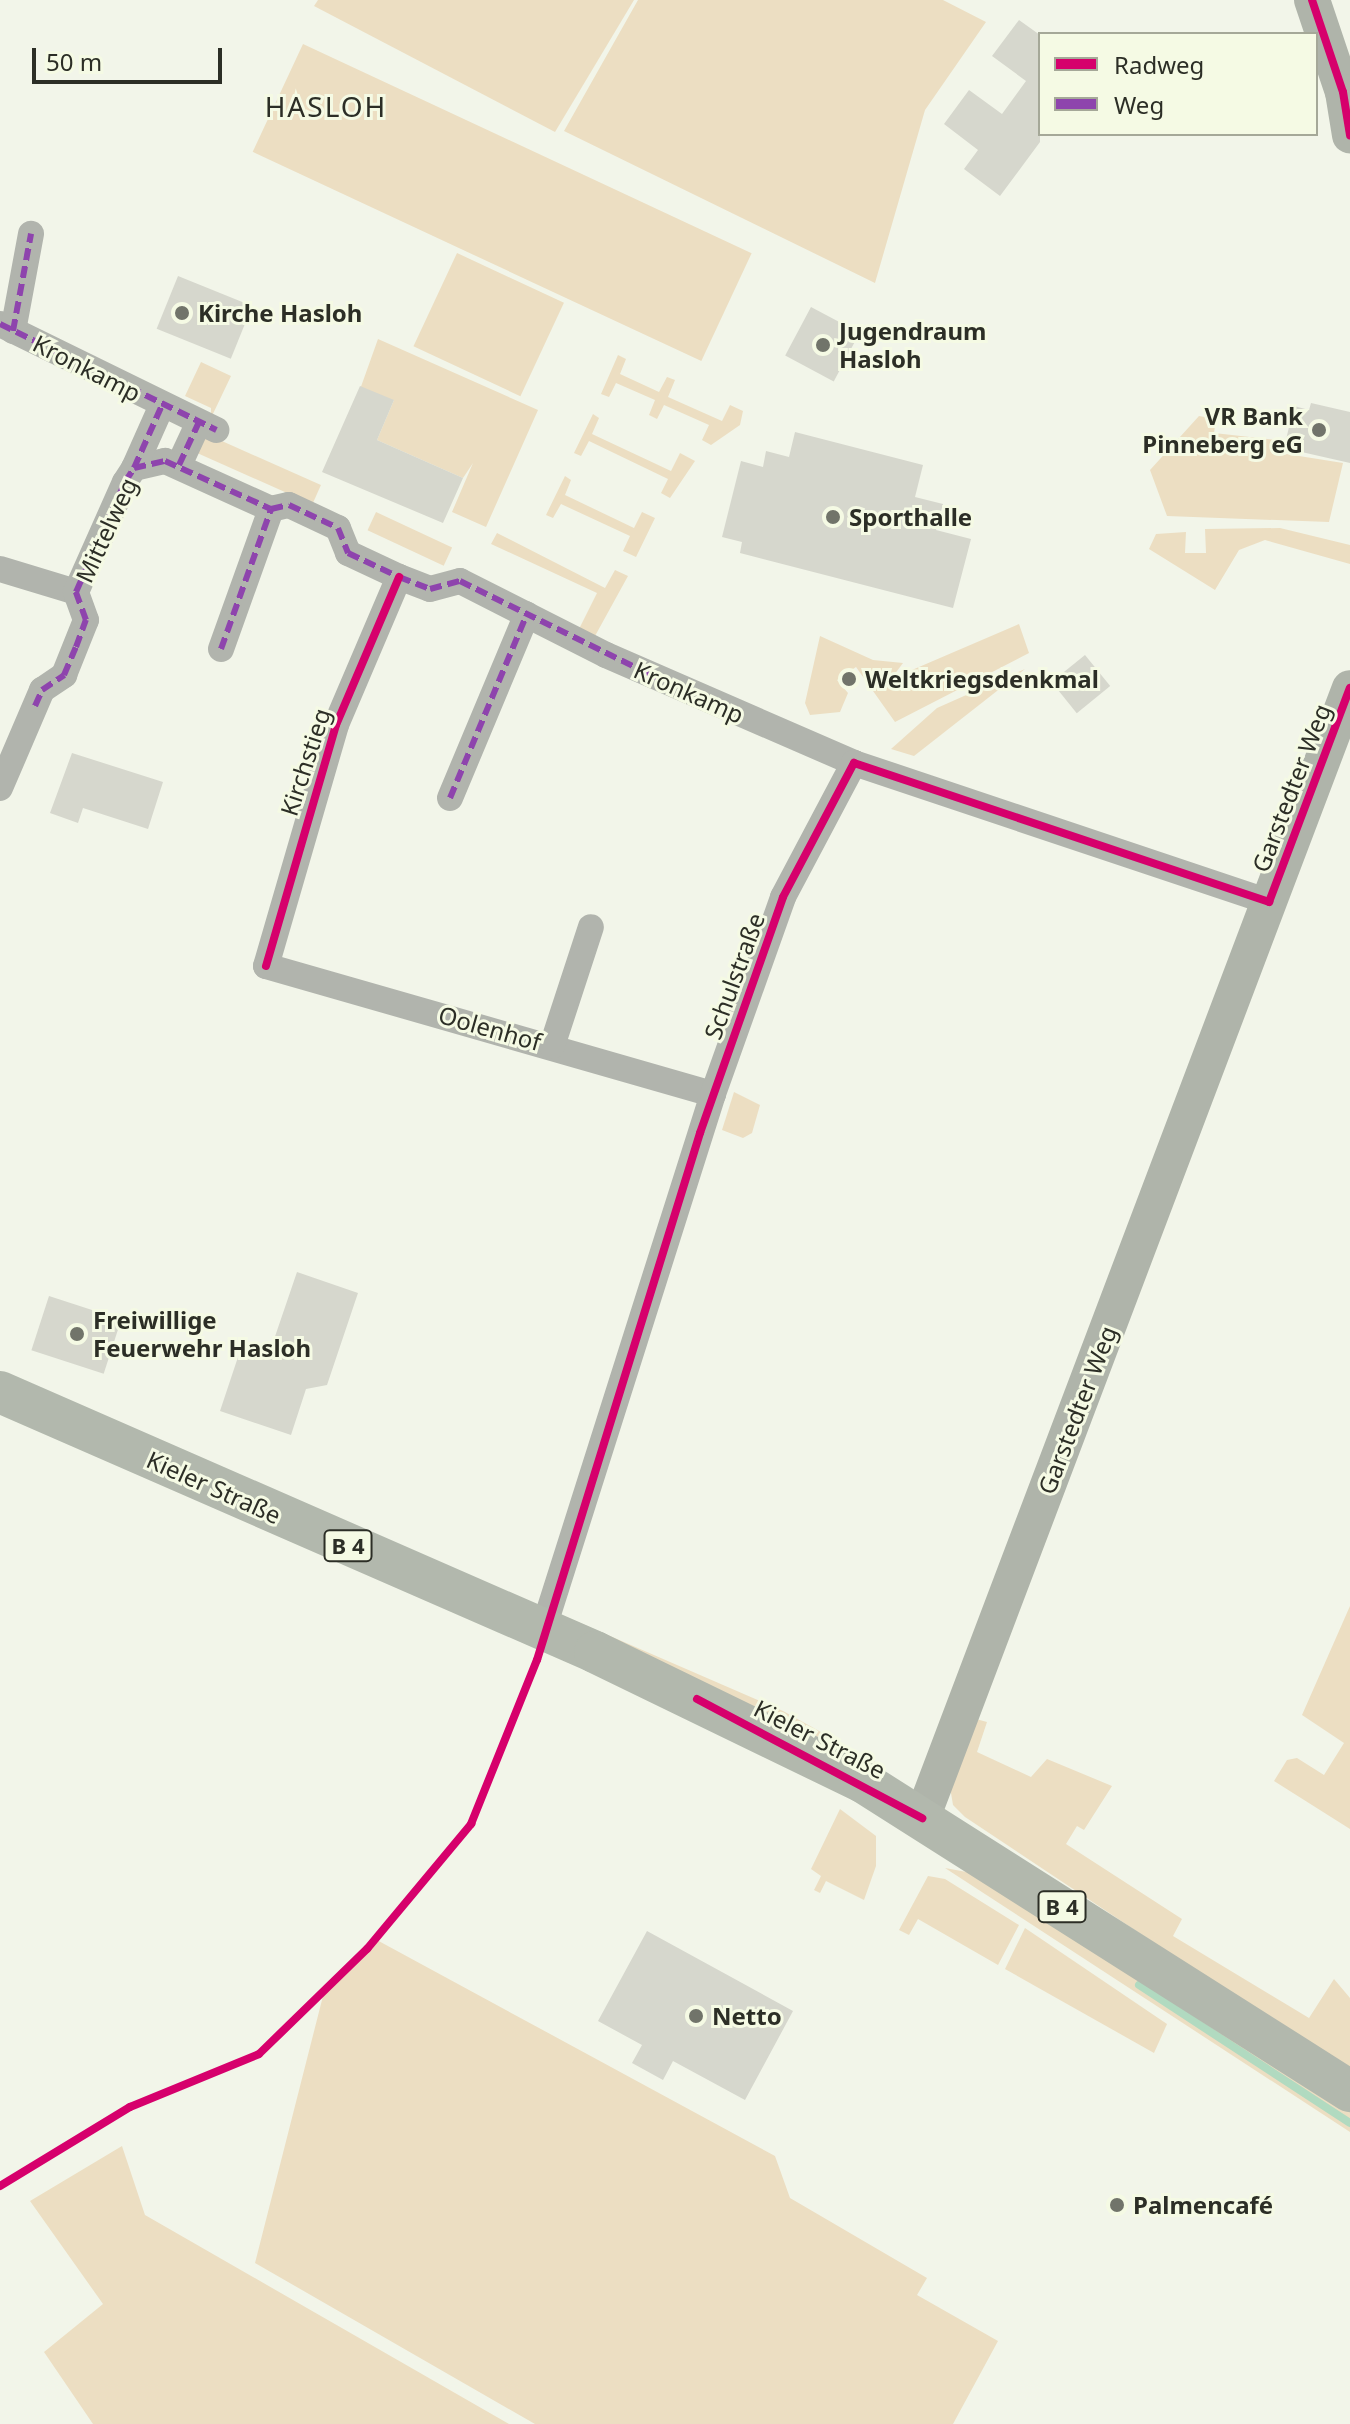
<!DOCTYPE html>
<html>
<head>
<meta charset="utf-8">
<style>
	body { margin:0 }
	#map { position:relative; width:1350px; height:2424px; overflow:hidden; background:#f2f5e9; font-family:"Noto Sans",sans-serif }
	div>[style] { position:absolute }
	.green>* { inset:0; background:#ecdec2; transform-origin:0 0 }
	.stream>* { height:8px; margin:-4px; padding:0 4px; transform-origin:4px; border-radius:4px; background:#b1dac0 }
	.building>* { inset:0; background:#d6d7cd; transform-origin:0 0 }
	.minor>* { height:26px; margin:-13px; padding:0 13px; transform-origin:13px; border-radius:13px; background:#b1b4ad }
	.secondary>* { height:36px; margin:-18px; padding:0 18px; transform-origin:18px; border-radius:18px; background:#afb4aa }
	.primary>* { height:42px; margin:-21px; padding:0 21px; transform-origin:21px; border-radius:21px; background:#b2b8ad }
	.quiet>* { height:6px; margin-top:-3px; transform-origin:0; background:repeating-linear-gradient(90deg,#8e44ad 0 12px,transparent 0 18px) }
	.cycleway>* { height:8px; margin:-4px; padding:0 4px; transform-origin:4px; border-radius:4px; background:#d6006c }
	.dots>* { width:22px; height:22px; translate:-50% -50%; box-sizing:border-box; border:4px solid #f5fae4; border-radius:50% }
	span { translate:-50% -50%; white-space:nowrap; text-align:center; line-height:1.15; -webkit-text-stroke:6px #f5fae4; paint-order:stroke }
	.shield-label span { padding:2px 6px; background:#f5fae4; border:2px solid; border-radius:6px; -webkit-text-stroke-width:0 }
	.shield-label { font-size:22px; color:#2c2e26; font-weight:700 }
	.poi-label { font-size:24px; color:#2c2e26; font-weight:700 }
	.left { translate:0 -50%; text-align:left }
	.right { translate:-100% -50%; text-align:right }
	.street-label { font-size:24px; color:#2c2e26 }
	.quarter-label { font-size:28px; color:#2c2e26; letter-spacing:2px }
	.legend { position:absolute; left:1038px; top:32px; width:280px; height:104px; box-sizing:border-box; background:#f5fae4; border:2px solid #a5a898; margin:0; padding:10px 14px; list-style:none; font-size:24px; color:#2c2e26 }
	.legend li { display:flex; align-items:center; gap:16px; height:40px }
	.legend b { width:40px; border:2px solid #a5a898 }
	.scale { position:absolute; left:32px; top:48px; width:190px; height:36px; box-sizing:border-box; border:4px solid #2c2e26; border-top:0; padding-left:10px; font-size:24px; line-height:28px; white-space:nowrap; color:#2c2e26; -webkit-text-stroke:6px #f5fae4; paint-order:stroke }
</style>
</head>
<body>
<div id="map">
	<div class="green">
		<i style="clip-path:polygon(318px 0,634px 0,555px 132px,314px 6px)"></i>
		<i style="clip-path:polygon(638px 0,943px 0,986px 22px,925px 110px,875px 283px,564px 131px)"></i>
		<i style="left:303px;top:44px;width:495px;height:119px;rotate:25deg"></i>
		<i style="left:457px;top:253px;width:118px;height:103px;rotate:25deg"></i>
		<i style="clip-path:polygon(378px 339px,538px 410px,486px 527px,452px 512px,473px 463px,463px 478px,377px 440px,394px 400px,353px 409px)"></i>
		<i style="clip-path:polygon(618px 355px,626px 359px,620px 374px,659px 392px,667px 377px,675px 380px,668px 397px,722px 421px,730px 405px,743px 411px,740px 425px,711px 445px,702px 440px,709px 425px,664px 405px,657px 419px,649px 415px,655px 400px,616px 383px,609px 397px,601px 394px)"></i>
		<i style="clip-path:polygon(201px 362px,231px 376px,211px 418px,211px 408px,185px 396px)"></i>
		<i style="clip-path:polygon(593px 414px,599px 418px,592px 434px,671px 471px,680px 453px,695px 461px,670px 498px,661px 493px,668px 479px,589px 441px,581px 456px,574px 453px)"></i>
		<i style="clip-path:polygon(1199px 416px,1216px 419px,1214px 433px,1277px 440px,1274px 452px,1343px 463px,1329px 522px,1167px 516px,1150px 470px)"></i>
		<i style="left:204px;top:433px;width:128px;height:21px;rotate:24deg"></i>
		<i style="clip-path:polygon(565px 476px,571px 480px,565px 495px,634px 528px,642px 512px,655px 518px,636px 557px,623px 551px,630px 536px,561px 504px,553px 518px,546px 515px)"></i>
		<i style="left:376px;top:512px;width:84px;height:20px;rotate:25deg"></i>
		<i style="clip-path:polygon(1280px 528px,1350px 545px,1350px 564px,1265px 540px,1239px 550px,1215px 590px,1149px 549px,1156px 534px,1186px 532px,1185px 553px,1206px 553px,1205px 529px)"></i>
		<i style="clip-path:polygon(497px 533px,605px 588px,615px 570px,628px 576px,595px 636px,579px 629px,597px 593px,491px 544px)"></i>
		<i style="clip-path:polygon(1019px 624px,1029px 653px,895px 722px,856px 667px,837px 680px,848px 693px,840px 712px,810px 715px,805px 703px,820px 636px,873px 660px,903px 663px,891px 679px)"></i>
		<i style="clip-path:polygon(1025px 669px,914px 756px,891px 749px,937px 708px)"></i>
		<i style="clip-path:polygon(734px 1092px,760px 1105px,752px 1133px,743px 1138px,722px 1130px)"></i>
		<i style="clip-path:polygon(1350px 1606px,1350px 1829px,1274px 1781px,1287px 1760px,1297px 1758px,1324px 1775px,1344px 1743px,1302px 1715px)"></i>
		<i style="clip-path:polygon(564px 1616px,783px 1711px,884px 1767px,569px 1624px)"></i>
		<i style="clip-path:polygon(976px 1719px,987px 1722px,977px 1752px,1031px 1777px,1047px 1759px,1112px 1786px,1084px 1830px,1077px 1826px,1066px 1844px,1182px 1919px,1173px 1936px,1309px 2018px,1334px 1979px,1350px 1998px,1350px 2073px,965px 1817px,953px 1805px,950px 1787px)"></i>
		<i style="clip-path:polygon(840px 1809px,876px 1836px,876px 1866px,864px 1900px,826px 1881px,820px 1893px,814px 1890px,821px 1876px,811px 1869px)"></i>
		<i style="clip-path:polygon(945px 1868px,972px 1873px,1350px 2109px,1350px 2132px)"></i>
		<i style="clip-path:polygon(928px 1876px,945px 1879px,1019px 1925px,998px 1965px,918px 1919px,909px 1935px,899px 1930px)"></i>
		<i style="clip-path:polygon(1025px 1928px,1167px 2024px,1154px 2053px,1005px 1969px)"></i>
		<i style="clip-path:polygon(375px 1939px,775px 2156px,790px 2198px,927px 2278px,917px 2295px,998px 2341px,953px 2424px,535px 2424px,255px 2263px,323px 1996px)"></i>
		<i style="clip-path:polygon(122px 2146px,145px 2215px,509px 2424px,93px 2424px,44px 2352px,103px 2304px,30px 2201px)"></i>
	</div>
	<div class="stream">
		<i style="left:1139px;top:1985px;width:252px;rotate:33.2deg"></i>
	</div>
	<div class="building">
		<i style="clip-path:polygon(1019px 20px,1040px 35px,1040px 142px,1000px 196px,964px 169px,978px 150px,944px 124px,969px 90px,1002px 114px,1026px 81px,992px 56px)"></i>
		<i style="left:178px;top:276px;width:80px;height:57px;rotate:22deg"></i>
		<i style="left:811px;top:307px;width:55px;height:55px;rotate:28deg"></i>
		<i style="clip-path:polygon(360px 386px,394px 400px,377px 440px,463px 478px,443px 523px,322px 472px)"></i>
		<i style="clip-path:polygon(1311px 403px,1350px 412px,1350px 463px,1284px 448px,1294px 406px,1309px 410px)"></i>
		<i style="clip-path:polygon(795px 432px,923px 465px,915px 497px,943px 504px,936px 530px,971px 539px,953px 608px,740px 553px,742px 542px,722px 537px,741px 461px,763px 467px,766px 451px,789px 457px)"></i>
		<i style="left:1085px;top:655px;width:40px;height:43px;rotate:51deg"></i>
		<i style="clip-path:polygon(72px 753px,163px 782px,148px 829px,83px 808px,78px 823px,50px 813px)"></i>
		<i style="clip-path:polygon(297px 1272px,358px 1293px,327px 1385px,306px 1389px,291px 1435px,220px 1411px,241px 1348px,268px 1357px)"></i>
		<i style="left:49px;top:1296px;width:76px;height:57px;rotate:18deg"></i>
		<i style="clip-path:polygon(647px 1931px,793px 2011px,745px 2100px,673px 2061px,663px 2080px,632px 2063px,642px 2045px,598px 2021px)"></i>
	</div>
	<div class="minor">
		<i style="left:0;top:324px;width:241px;rotate:26.1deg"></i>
		<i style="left:13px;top:331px;width:99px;rotate:-79.5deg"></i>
		<i style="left:179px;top:465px;width:47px;rotate:-65.1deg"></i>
		<i style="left:134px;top:468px;width:69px;rotate:-66deg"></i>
		<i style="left:0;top:569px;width:79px;rotate:16.8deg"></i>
		<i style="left:399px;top:577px;width:161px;rotate:113.1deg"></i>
		<i style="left:336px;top:725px;width:251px;rotate:106.2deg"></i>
		<i style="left:266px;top:966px;width:465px;rotate:16deg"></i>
		<i style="left:221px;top:649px;width:149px;rotate:-70.3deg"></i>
		<i style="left:0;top:788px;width:107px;rotate:-66.8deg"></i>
		<i style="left:42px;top:690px;width:27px;rotate:-34deg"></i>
		<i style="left:64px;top:675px;width:59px;rotate:-68.2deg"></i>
		<i style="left:86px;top:620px;width:30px;rotate:-110deg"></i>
		<i style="left:76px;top:592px;width:120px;rotate:-66deg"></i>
		<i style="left:125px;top:482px;width:17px;rotate:-57deg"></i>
		<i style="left:134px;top:468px;width:32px;rotate:-13deg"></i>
		<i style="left:165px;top:461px;width:116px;rotate:24.4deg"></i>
		<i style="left:271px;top:509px;width:18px;rotate:-13deg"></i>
		<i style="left:289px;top:505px;width:54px;rotate:25.1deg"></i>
		<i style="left:338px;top:528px;width:27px;rotate:68deg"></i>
		<i style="left:348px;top:553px;width:56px;rotate:25.2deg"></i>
		<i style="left:399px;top:577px;width:33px;rotate:21deg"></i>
		<i style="left:430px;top:589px;width:31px;rotate:-15deg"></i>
		<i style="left:460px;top:581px;width:164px;rotate:26.9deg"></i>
		<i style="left:606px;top:655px;width:270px;rotate:23.5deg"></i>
		<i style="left:854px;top:763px;width:438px;rotate:18.5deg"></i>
		<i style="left:450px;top:798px;width:199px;rotate:-67.3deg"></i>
		<i style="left:552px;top:1046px;width:125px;rotate:-71.9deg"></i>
		<i style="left:543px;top:1630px;width:562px;rotate:-72.4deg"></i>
		<i style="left:713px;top:1094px;width:209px;rotate:-70.4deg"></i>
		<i style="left:783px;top:897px;width:152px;rotate:-62.1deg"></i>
	</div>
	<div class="secondary">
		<i style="left:1312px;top:0;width:97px;rotate:71.4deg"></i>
		<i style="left:1343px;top:92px;width:44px;rotate:80.8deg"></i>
		<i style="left:922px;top:1818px;width:1208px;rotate:-69.26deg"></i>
	</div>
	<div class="primary">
		<i style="left:0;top:1392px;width:649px;rotate:23.6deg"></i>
		<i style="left:595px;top:1652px;width:298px;rotate:25.9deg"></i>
		<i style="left:863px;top:1782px;width:577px;rotate:32.4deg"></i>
	</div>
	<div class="quiet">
		<i style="left:0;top:324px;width:241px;rotate:26.1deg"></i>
		<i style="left:13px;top:331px;width:99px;rotate:-79.5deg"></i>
		<i style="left:179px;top:465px;width:47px;rotate:-65.1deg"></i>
		<i style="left:134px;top:468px;width:69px;rotate:-66deg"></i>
		<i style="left:221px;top:649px;width:149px;rotate:-70.3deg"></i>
		<i style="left:35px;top:706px;width:17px;rotate:-66deg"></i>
		<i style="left:42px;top:690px;width:27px;rotate:-34deg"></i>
		<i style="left:64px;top:675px;width:30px;rotate:-67deg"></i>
		<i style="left:76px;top:647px;width:29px;rotate:-70deg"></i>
		<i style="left:86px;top:620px;width:30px;rotate:-110deg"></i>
		<i style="left:76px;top:592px;width:120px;rotate:-66deg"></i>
		<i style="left:125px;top:482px;width:17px;rotate:-57deg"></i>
		<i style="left:134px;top:468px;width:32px;rotate:-13deg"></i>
		<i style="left:165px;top:461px;width:116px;rotate:24.4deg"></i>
		<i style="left:271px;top:509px;width:18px;rotate:-13deg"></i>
		<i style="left:289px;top:505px;width:54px;rotate:25.1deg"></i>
		<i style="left:338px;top:528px;width:27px;rotate:68deg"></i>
		<i style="left:348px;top:553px;width:56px;rotate:25.2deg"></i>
		<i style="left:399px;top:577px;width:33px;rotate:21deg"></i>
		<i style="left:430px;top:589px;width:31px;rotate:-15deg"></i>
		<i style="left:460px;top:581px;width:224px;rotate:26.2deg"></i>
		<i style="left:450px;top:798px;width:199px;rotate:-67.3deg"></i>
	</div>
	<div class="cycleway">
		<i style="left:1312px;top:0;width:97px;rotate:71.4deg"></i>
		<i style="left:1343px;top:92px;width:44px;rotate:80.8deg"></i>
		<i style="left:266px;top:966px;width:251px;rotate:-73.8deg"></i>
		<i style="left:336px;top:725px;width:161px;rotate:-66.9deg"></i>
		<i style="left:697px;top:1699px;width:255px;rotate:27.9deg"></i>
		<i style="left:0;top:2186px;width:152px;rotate:-31.3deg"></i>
		<i style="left:130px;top:2107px;width:139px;rotate:-22.3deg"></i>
		<i style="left:259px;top:2054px;width:151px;rotate:-44.2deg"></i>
		<i style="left:367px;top:1949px;width:163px;rotate:-50.2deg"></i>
		<i style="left:471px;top:1824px;width:177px;rotate:-68.1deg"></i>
		<i style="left:537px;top:1660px;width:552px;rotate:-72.81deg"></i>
		<i style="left:700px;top:1133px;width:250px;rotate:-70.6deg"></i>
		<i style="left:783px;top:897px;width:152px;rotate:-62.1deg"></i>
		<i style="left:854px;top:763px;width:438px;rotate:18.5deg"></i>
		<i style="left:1269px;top:902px;width:229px;rotate:-69.3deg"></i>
	</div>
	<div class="dots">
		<i style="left:182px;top:313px;background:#71746a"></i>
		<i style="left:823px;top:345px;background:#71746a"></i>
		<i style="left:1319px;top:430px;background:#71746a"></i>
		<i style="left:833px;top:517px;background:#71746a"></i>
		<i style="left:849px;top:679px;background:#71746a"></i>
		<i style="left:77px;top:1334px;background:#71746a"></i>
		<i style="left:696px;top:2016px;background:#71746a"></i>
		<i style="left:1117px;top:2205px;background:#71746a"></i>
	</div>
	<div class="shield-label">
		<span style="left:348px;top:1546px">B 4</span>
		<span style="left:1062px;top:1907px">B 4</span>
	</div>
	<div class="poi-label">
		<span class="left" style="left:198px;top:313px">Kirche Hasloh</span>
		<span class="left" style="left:839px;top:345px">Jugendraum<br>Hasloh</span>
		<span class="right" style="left:1303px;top:430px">VR Bank<br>Pinneberg eG</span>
		<span class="left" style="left:849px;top:517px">Sporthalle</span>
		<span class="left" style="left:865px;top:679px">Weltkriegsdenkmal</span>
		<span class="left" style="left:93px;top:1334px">Freiwillige<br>Feuerwehr Hasloh</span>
		<span class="left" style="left:712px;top:2016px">Netto</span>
		<span class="left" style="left:1133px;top:2205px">Palmencafé</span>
	</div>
	<div class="street-label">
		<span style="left:87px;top:368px;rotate:27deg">Kronkamp</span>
		<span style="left:106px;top:530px;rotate:-65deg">Mittelweg</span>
		<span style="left:689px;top:692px;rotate:24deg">Kronkamp</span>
		<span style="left:305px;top:762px;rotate:-72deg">Kirchstieg</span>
		<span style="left:1291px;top:788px;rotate:-69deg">Garstedter Weg</span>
		<span style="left:734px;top:976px;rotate:-70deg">Schulstraße</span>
		<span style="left:490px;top:1028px;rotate:16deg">Oolenhof</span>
		<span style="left:1077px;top:1410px;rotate:-69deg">Garstedter Weg</span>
		<span style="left:214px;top:1487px;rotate:24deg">Kieler Straße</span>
		<span style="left:820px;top:1739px;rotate:27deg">Kieler Straße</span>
	</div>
	<div class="quarter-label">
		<span style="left:326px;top:106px">HASLOH</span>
	</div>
	<ul class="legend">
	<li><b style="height:10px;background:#d6006c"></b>Radweg</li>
	<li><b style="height:10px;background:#8e44ad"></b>Weg</li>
	</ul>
	<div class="scale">50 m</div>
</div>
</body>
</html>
